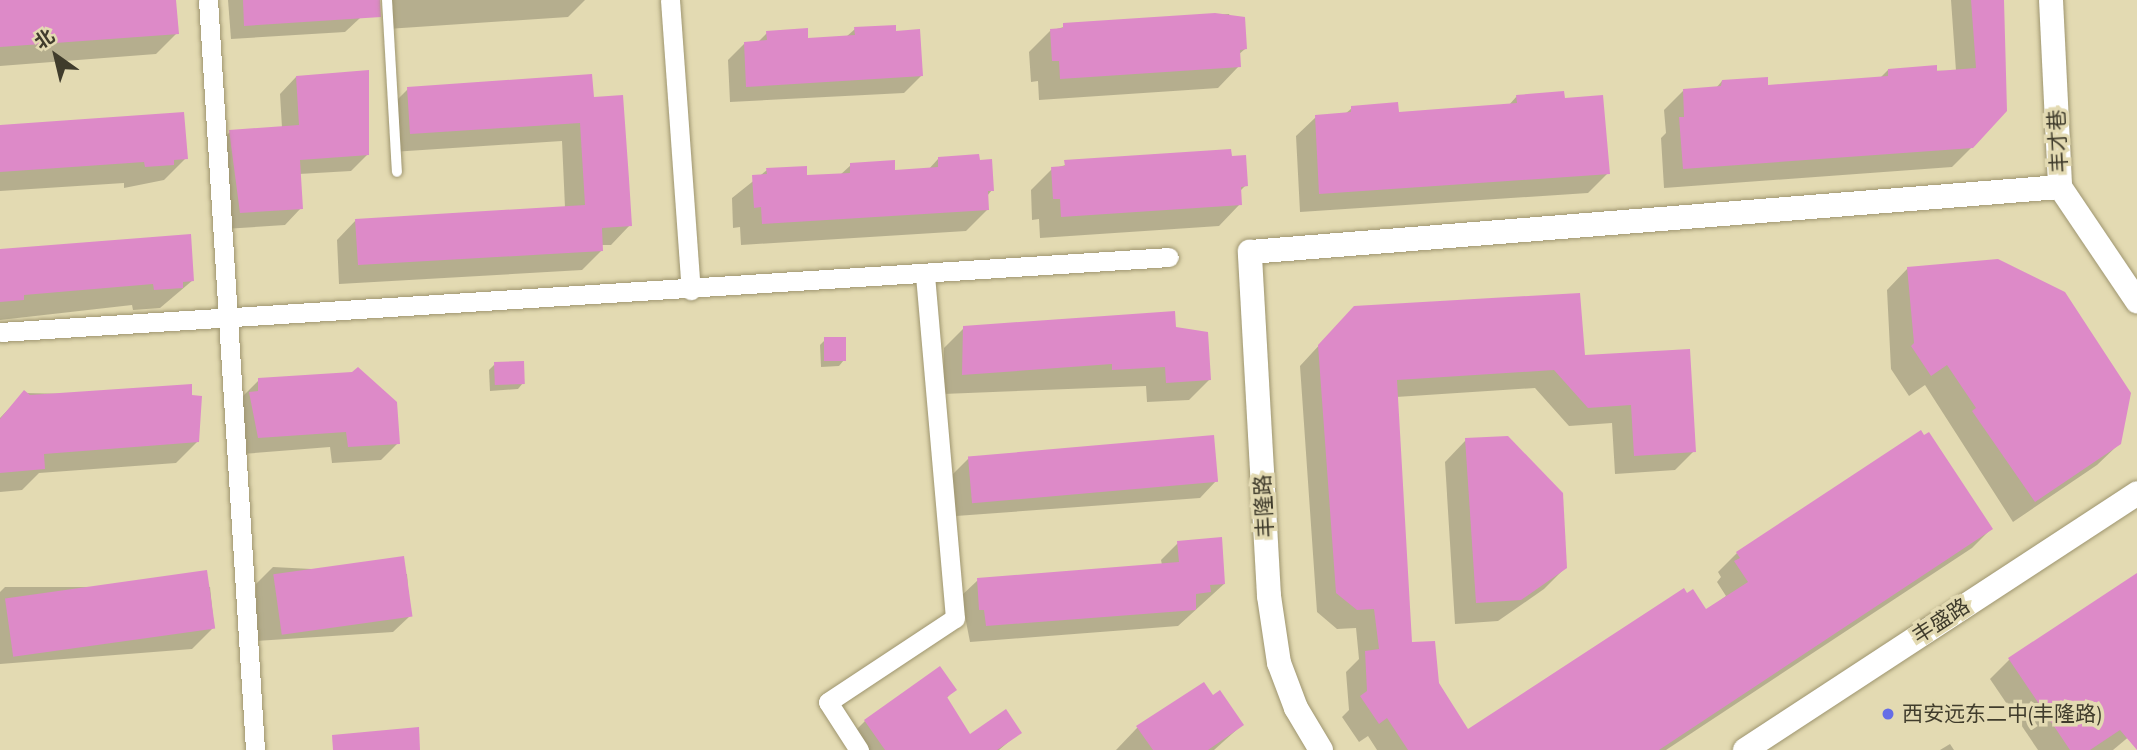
<!DOCTYPE html>
<html>
<head>
<meta charset="utf-8">
<style>
	body { margin:0 }
	#map { position:relative; width:2137px; height:750px; overflow:hidden; background:#e3dab2; font-family:"PT Sans Narrow","Noto Sans SC",sans-serif }
	div>[style] { position:absolute }
	.shadow>* { inset:0; background:#0003 }
	.building>* { inset:0; background:#dd8ac8; transform-origin:0 0 }
	.roads { filter:drop-shadow(0 0 2px #9e956f) drop-shadow(0 0 2px #9e956f) }
	.service>* { height:10px; margin:-5px; padding:0 5px; transform-origin:5px; border-radius:5px; background:#fff }
	.minor>* { height:19px; margin:-9.5px; padding:0 9.5px; transform-origin:9.5px; border-radius:9.5px; background:#fff }
	.tertiary>* { height:24px; margin:-12px; padding:0 12px; transform-origin:12px; border-radius:12px; background:#fff }
	.dots>* { width:19px; height:19px; translate:-50% -50%; box-sizing:border-box; border:4px solid #e3dab2; border-radius:50% }
	span { translate:-50% -50%; white-space:nowrap; text-align:center; line-height:1.15; -webkit-text-stroke:7px #e3dab2; paint-order:stroke }
	.street-label { font-size:21px; color:#403c2c }
	.poi-label { font-size:21px; color:#403c2c }
	.left { translate:0 -50%; text-align:left }
	.north { position:absolute; left:21px; top:21px; width:70px; height:70px; -webkit-text-stroke:5px #e3dab2; paint-order:stroke; rotate:326deg; font-size:19px; font-weight:700; line-height:28px; text-align:center; color:#403c2c }
	.north::after { content:''; display:block; margin:auto; width:24px; height:32px; background:#403c2c; clip-path:polygon(50% 0,100% 100%,50% 72%,0 100%) }
</style>
</head>
<body>
<div id="map">
	<div class="shadow">
		<i style="clip-path:polygon(175px 0,177px 33px,156px 54px,0 66px,0 1px)"></i>
		<i style="clip-path:polygon(228px 0,358px 0,360px 18px,345px 32px,231px 39px)"></i>
		<i style="clip-path:polygon(385px 0,585px 0,568px 17px,387px 29px)"></i>
		<i style="clip-path:polygon(1951px 0,2002px 0,1972px 147px,1952px 167px,1664px 188px,1661px 138px,1666px 133px,1664px 110px,1683px 91px,1716px 88px,1722px 81px,1767px 87px,1880px 78px,1888px 70px,1956px 71px)"></i>
		<i style="clip-path:polygon(1229px 14px,1245px 49px,1238px 55px,1239px 66px,1218px 88px,1039px 100px,1038px 81px,1031px 82px,1029px 52px,1050px 31px,1077px 23px)"></i>
		<i style="clip-path:polygon(855px 29px,895px 33px,921px 76px,904px 93px,730px 102px,728px 60px,745px 43px,757px 43px,767px 33px,807px 39px,846px 37px)"></i>
		<i style="clip-path:polygon(367px 72px,368px 154px,351px 171px,299px 174px,301px 208px,285px 225px,224px 229px,213px 148px,230px 132px,282px 128px,280px 94px,296px 77px)"></i>
		<i style="clip-path:polygon(408px 89px,593px 98px,630px 225px,611px 245px,601px 245px,601px 251px,582px 270px,339px 284px,337px 240px,356px 220px,565px 208px,562px 141px,392px 152px,389px 108px)"></i>
		<i style="clip-path:polygon(1517px 96px,1563px 99px,1608px 173px,1588px 193px,1300px 212px,1296px 136px,1316px 117px,1345px 114px,1352px 108px,1397px 113px,1508px 106px)"></i>
		<i style="clip-path:polygon(0 127px,186px 158px,164px 180px,124px 188px,124px 183px,0 191px)"></i>
		<i style="clip-path:polygon(1230px 157px,1246px 185px,1239px 192px,1240px 204px,1219px 226px,1040px 238px,1039px 219px,1032px 220px,1031px 190px,1052px 169px,1079px 161px)"></i>
		<i style="clip-path:polygon(938px 159px,992px 190px,987px 196px,988px 209px,966px 231px,741px 245px,740px 227px,733px 228px,732px 198px,767px 170px,806px 177px,840px 175px,851px 165px,894px 172px,928px 170px)"></i>
		<i style="clip-path:polygon(0 251px,193px 280px,160px 308px,133px 310px,132px 305px,0 320px)"></i>
		<i style="clip-path:polygon(1908px 268px,2119px 444px,2097px 465px,2013px 522px,1925px 385px,1909px 396px,1891px 369px,1887px 290px)"></i>
		<i style="clip-path:polygon(964px 328px,1175px 329px,1209px 380px,1189px 400px,1147px 402px,1146px 386px,943px 394px,944px 348px)"></i>
		<i style="clip-path:polygon(1335px 328px,1583px 357px,1694px 451px,1675px 470px,1615px 474px,1612px 423px,1569px 426px,1535px 388px,1396px 397px,1411px 644px,1468px 731px,1705px 612px,1726px 596px,1717px 582px,1721px 577px,1718px 572px,1737px 553px,1991px 529px,1972px 548px,1666px 750px,1377px 750px,1368px 736px,1359px 742px,1342px 717px,1349px 710px,1346px 672px,1359px 659px,1356px 628px,1337px 629px,1317px 612px,1300px 366px)"></i>
		<i style="clip-path:polygon(825px 340px,844px 360px,839px 366px,821px 367px,820px 345px)"></i>
		<i style="clip-path:polygon(494px 365px,523px 383px,518px 389px,490px 391px,489px 370px)"></i>
		<i style="clip-path:polygon(259px 380px,398px 443px,381px 460px,332px 463px,330px 447px,242px 454px,242px 397px)"></i>
		<i style="clip-path:polygon(24px 393px,200px 397px,197px 442px,176px 463px,39px 473px,22px 490px,0 492px,0 418px)"></i>
		<i style="clip-path:polygon(1466px 440px,1565px 568px,1544px 589px,1498px 621px,1455px 624px,1445px 462px)"></i>
		<i style="clip-path:polygon(969px 458px,1216px 481px,1200px 498px,956px 516px,952px 475px)"></i>
		<i style="clip-path:polygon(1178px 543px,1224px 584px,1178px 626px,970px 642px,961px 596px,978px 580px,1162px 565px,1161px 560px)"></i>
		<i style="clip-path:polygon(273px 567px,407px 574px,410px 616px,393px 632px,256px 641px,256px 584px)"></i>
		<i style="clip-path:polygon(2137px 575px,2137px 730px,2113px 750px,2038px 750px,1990px 679px,2010px 659px)"></i>
		<i style="clip-path:polygon(5px 587px,210px 587px,214px 627px,192px 649px,0 664px,0 592px)"></i>
		<i style="clip-path:polygon(955px 689px,946px 699px,969px 736px,1020px 732px,999px 750px,866px 750px,854px 732px,865px 721px)"></i>
		<i style="clip-path:polygon(1242px 725px,1214px 750px,1116px 750px,1137px 728px)"></i>
		<i style="clip-path:polygon(1950px 744px,1954px 750px,1940px 750px)"></i>
	</div>
	<div class="building">
		<i style="clip-path:polygon(0 0,176px 0,179px 34px,0 47px)"></i>
		<i style="clip-path:polygon(243px 0,380px 0,381px 17px,244px 26px)"></i>
		<i style="clip-path:polygon(1971px 0,2004px 0,2007px 111px,1973px 148px,1683px 169px,1679px 117px,1684px 117px,1683px 89px,1721px 86px,1722px 80px,1768px 77px,1768px 85px,1888px 76px,1888px 69px,1937px 65px,1937px 71px,1976px 68px)"></i>
		<i style="clip-path:polygon(1215px 13px,1245px 17px,1247px 49px,1240px 50px,1241px 67px,1060px 79px,1059px 61px,1052px 61px,1050px 29px,1063px 28px,1063px 23px)"></i>
		<i style="clip-path:polygon(896px 25px,896px 31px,920px 29px,923px 76px,746px 87px,744px 42px,767px 40px,766px 31px,808px 28px,808px 38px,855px 35px,854px 27px)"></i>
		<i style="clip-path:polygon(369px 70px,369px 155px,300px 160px,303px 209px,240px 213px,229px 130px,299px 125px,296px 76px)"></i>
		<i style="clip-path:polygon(592px 74px,594px 97px,623px 95px,629px 179px,632px 226px,602px 228px,603px 251px,358px 265px,355px 219px,585px 205px,580px 123px,410px 134px,407px 87px)"></i>
		<i style="clip-path:polygon(1564px 91px,1565px 98px,1603px 95px,1610px 174px,1319px 194px,1315px 115px,1351px 112px,1351px 106px,1398px 102px,1399px 112px,1517px 103px,1516px 95px)"></i>
		<i style="clip-path:polygon(184px 112px,188px 159px,174px 160px,174px 165px,145px 167px,144px 162px,0 172px,0 125px)"></i>
		<i style="clip-path:polygon(1231px 149px,1232px 156px,1246px 155px,1248px 186px,1241px 187px,1242px 205px,1061px 217px,1060px 199px,1053px 199px,1051px 167px,1065px 166px,1064px 160px)"></i>
		<i style="clip-path:polygon(979px 154px,980px 160px,992px 159px,994px 191px,988px 191px,989px 210px,762px 224px,761px 207px,754px 208px,752px 175px,767px 174px,766px 168px,807px 166px,807px 175px,850px 173px,850px 163px,895px 160px,895px 170px,938px 167px,938px 157px)"></i>
		<i style="clip-path:polygon(191px 234px,194px 281px,183px 282px,183px 288px,154px 290px,153px 284px,24px 295px,24px 300px,0 302px,0 249px)"></i>
		<i style="clip-path:polygon(1998px 259px,2065px 292px,2131px 393px,2121px 444px,2035px 502px,1972px 411px,1976px 408px,1947px 365px,1931px 376px,1911px 346px,1914px 343px,1907px 267px)"></i>
		<i style="clip-path:polygon(1580px 293px,1585px 355px,1690px 349px,1696px 452px,1634px 456px,1631px 405px,1588px 408px,1554px 370px,1397px 380px,1412px 642px,1435px 641px,1439px 683px,1468px 729px,1684px 588px,1687px 593px,1693px 589px,1706px 609px,1748px 582px,1734px 561px,1740px 558px,1736px 552px,1921px 430px,1924px 435px,1929px 432px,1993px 529px,1659px 750px,1408px 750px,1387px 718px,1379px 724px,1360px 696px,1367px 691px,1365px 651px,1379px 649px,1374px 609px,1357px 610px,1336px 593px,1318px 345px,1354px 306px)"></i>
		<i style="clip-path:polygon(1175px 311px,1176px 327px,1208px 332px,1211px 380px,1166px 383px,1165px 367px,1112px 370px,1112px 364px,962px 375px,963px 326px)"></i>
		<i style="left:846px;top:337px;width:24px;height:22px;rotate:90deg"></i>
		<i style="left:524px;top:361px;width:23px;height:30px;rotate:88deg"></i>
		<i style="clip-path:polygon(358px 367px,397px 402px,400px 444px,348px 447px,346px 432px,258px 438px,249px 392px,258px 391px,258px 378px,352px 372px)"></i>
		<i style="clip-path:polygon(192px 384px,192px 395px,202px 396px,199px 442px,44px 454px,45px 469px,0 473px,0 419px,24px 390px,30px 395px)"></i>
		<i style="left:1214px;top:435px;width:47px;height:247px;rotate:85deg"></i>
		<i style="clip-path:polygon(1508px 436px,1563px 493px,1567px 568px,1521px 600px,1476px 603px,1465px 438px)"></i>
		<i style="clip-path:polygon(1222px 537px,1225px 584px,1210px 585px,1211px 592px,1196px 594px,1196px 610px,986px 626px,984px 610px,979px 610px,977px 578px,1179px 562px,1177px 541px)"></i>
		<i style="left:404px;top:556px;width:61px;height:132px;rotate:82deg"></i>
		<i style="left:207px;top:570px;width:59px;height:204px;rotate:82deg"></i>
		<i style="clip-path:polygon(2137px 573px,2137px 750px,2120px 730px,2090px 750px,2070px 750px,2008px 658px)"></i>
		<i style="clip-path:polygon(940px 666px,957px 690px,947px 697px,970px 734px,1006px 709px,1022px 733px,997px 750px,885px 750px,864px 720px)"></i>
		<i style="clip-path:polygon(1204px 682px,1213px 695px,1220px 690px,1244px 725px,1208px 750px,1153px 750px,1136px 726px)"></i>
		<i style="clip-path:polygon(419px 727px,420px 750px,333px 750px,332px 735px)"></i>
	</div>
	<div class="roads">
		<div class="service">
			<i style="left:387px;top:0;width:172px;rotate:86.7deg"></i>
		</div>
		<div class="minor">
			<i style="left:208px;top:0;width:751px;rotate:86.41deg"></i>
			<i style="left:670px;top:0;width:291px;rotate:85.9deg"></i>
			<i style="left:0;top:332px;width:1171px;rotate:-3.67deg"></i>
			<i style="left:859px;top:750px;width:57px;rotate:-122.9deg"></i>
			<i style="left:828px;top:702px;width:152px;rotate:-33.5deg"></i>
			<i style="left:955px;top:618px;width:345px;rotate:-95deg"></i>
		</div>
		<div class="tertiary">
			<i style="left:2051px;top:0;width:187px;rotate:87.2deg"></i>
			<i style="left:2060px;top:187px;width:138px;rotate:56deg"></i>
			<i style="left:1321px;top:750px;width:49px;rotate:-120.8deg"></i>
			<i style="left:1296px;top:708px;width:48px;rotate:-110.7deg"></i>
			<i style="left:1279px;top:663px;width:68px;rotate:-98.5deg"></i>
			<i style="left:1269px;top:596px;width:345px;rotate:-93.2deg"></i>
			<i style="left:1250px;top:252px;width:813px;rotate:-4.59deg"></i>
			<i style="left:1745px;top:750px;width:469px;rotate:-33.2deg"></i>
		</div>
	</div>
	<div class="dots">
		<i style="left:1888px;top:714px;background:#666de6"></i>
	</div>
	<div class="street-label">
		<span style="left:2058px;top:141px;rotate:-93deg">丰才巷</span>
		<span style="left:1264px;top:506px;rotate:-93deg">丰隆路</span>
		<span style="left:1941px;top:621px;rotate:-33deg">丰盛路</span>
	</div>
	<div class="poi-label">
		<span class="left" style="left:1902px;top:714px">西安远东二中(丰隆路)</span>
	</div>
	<div class="north">北</div>
</div>
</body>
</html>
